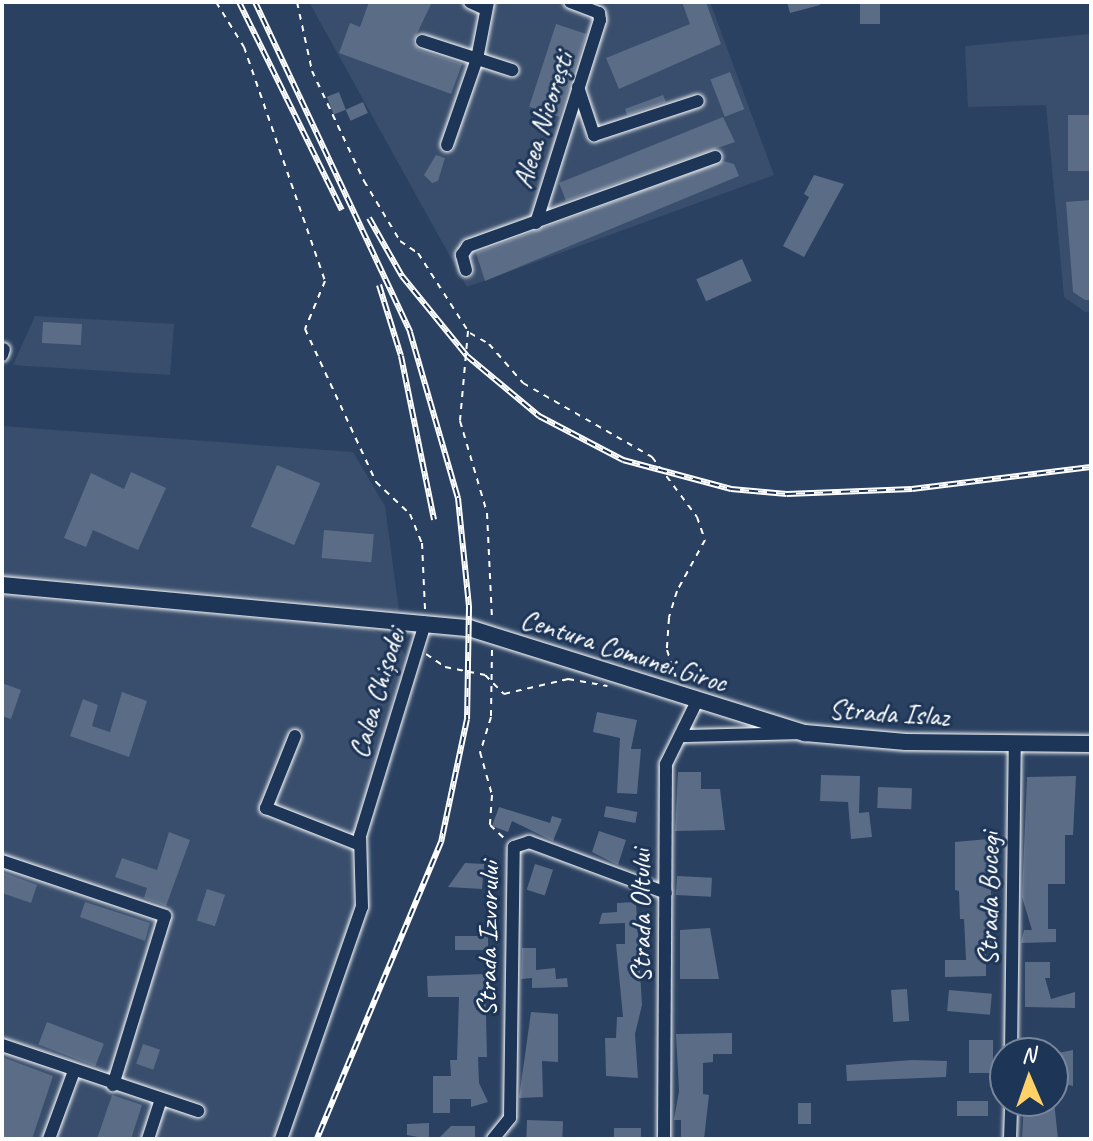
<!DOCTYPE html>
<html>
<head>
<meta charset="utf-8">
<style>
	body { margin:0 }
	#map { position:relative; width:1093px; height:1141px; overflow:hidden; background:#2a4161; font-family:Caveat,sans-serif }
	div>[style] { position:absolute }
	.built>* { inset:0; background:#394e6c }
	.building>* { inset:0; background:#5b6c86; transform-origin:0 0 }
	.path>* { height:2px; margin-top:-1px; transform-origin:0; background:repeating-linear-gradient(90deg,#fff 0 6px,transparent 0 12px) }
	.roads { filter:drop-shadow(0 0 2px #fff) drop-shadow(0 0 2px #fff) }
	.minor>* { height:12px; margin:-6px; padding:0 6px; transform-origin:6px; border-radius:6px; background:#1d3557 }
	.major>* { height:16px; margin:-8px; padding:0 8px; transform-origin:8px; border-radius:8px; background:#1d3557 }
	.rail>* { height:6px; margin-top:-3px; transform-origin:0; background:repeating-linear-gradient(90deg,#1d3557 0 9px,#fff 0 18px); box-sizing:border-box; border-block:2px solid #fff }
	span { translate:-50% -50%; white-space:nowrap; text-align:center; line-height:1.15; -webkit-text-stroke:6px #1d3557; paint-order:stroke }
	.street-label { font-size:28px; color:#fff }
	.frame { position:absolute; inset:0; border:4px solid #fff; pointer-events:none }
	.north { position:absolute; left:989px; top:1037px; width:80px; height:80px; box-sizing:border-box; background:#1d3557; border:2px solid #77869a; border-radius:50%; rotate:358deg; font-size:22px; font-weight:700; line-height:32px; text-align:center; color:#fff }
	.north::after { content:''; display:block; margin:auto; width:28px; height:36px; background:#ffd166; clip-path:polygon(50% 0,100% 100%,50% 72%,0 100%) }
</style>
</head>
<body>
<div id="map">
	<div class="built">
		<i style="clip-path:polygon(309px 2px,710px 2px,774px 175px,467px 287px)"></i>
		<i style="clip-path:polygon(1091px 34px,1091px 311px,1085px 312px,1064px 297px,1046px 105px,968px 107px,965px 46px)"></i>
		<i style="clip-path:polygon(35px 316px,174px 324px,170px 375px,13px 365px)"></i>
		<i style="clip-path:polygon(2px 426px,353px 452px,385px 506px,399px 611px,2px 575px)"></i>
		<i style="clip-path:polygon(2px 595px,362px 628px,391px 636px,405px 654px,352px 855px,353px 919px,274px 1139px,2px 1139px)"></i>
	</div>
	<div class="building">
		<i style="clip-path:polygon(369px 2px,432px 2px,413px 42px,419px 50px,462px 64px,451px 94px,339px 53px,350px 23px,360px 27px)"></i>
		<i style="clip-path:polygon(682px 2px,706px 2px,721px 44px,619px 89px,606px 58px,690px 24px)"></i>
		<i style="clip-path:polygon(787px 2px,820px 2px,820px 5px,790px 13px)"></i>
		<i style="left:860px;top:2px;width:20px;height:22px"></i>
		<i style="left:556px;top:24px;width:32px;height:87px;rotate:18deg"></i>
		<i style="left:730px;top:72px;width:40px;height:21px;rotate:69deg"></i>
		<i style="left:339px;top:92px;width:19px;height:13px;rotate:69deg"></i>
		<i style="clip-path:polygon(663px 95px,666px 102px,627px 115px,625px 109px)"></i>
		<i style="left:363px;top:102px;width:12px;height:19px;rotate:66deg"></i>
		<i style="left:1091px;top:115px;width:56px;height:23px;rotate:90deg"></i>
		<i style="clip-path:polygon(723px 117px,735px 142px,566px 201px,559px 183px)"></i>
		<i style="clip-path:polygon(436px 155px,445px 158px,438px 181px,432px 183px,424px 175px)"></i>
		<i style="clip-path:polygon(723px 161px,734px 164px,739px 176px,485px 281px,476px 253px)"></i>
		<i style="clip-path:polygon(814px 175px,844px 184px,804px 257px,783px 246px,809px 197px,804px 194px)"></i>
		<i style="clip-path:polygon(1091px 200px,1091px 300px,1085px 300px,1073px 292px,1066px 202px)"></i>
		<i style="left:742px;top:259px;width:24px;height:50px;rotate:66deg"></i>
		<i style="left:43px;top:322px;width:39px;height:21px;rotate:3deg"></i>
		<i style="left:277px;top:465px;width:47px;height:67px;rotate:23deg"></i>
		<i style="clip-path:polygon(131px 472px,166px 488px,138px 550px,93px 530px,86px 547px,64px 538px,91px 473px,124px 489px)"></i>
		<i style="left:324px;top:530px;width:50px;height:28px;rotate:5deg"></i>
		<i style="clip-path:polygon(2px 683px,21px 690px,11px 719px,2px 716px)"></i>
		<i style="clip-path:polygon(122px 692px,147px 701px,129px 757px,70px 736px,83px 699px,98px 705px,92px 726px,110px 732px)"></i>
		<i style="clip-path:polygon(597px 712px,637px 720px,631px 749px,641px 749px,637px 794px,617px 793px,620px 738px,593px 732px)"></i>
		<i style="clip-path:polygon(678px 772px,701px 772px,701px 789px,720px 789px,725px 830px,675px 831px)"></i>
		<i style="clip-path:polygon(821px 775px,860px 776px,859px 813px,869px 812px,872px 837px,851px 839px,848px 802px,820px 801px)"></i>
		<i style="clip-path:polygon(1076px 776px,1073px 835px,1065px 835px,1065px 884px,1048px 884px,1048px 929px,1056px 929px,1056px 942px,1021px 943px,1024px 930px,1032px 930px,1022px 897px,1027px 777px)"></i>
		<i style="left:878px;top:787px;width:34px;height:21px;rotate:2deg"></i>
		<i style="left:606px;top:806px;width:32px;height:11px;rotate:11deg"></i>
		<i style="clip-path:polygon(499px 807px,550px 823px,552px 816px,562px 819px,553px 841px,512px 821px,508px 832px,492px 826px)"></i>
		<i style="clip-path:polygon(599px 831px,626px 840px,618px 865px,592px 852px)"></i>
		<i style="clip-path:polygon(169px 832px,190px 840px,166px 906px,144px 898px,147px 888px,115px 877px,122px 858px,157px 870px)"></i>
		<i style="clip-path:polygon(988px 839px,994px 948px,986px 949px,986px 976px,945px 977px,945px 960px,966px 960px,964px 919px,960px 919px,959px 891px,955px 890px,955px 842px)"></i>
		<i style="clip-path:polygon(465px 863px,484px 864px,482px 889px,448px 887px)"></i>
		<i style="left:535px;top:864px;width:19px;height:27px;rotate:18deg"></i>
		<i style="clip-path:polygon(2px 872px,37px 885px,31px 903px,2px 893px)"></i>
		<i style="left:677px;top:876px;width:35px;height:19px;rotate:3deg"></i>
		<i style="left:207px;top:889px;width:19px;height:33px;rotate:18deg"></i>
		<i style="clip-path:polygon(85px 902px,150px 923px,145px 941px,80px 917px)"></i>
		<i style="clip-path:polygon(636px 902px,642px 1005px,635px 1034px,638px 1078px,606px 1076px,605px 1038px,616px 1038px,617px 1017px,623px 1017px,616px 944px,625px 944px,625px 923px,599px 924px,602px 913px,617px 912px,617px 903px)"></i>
		<i style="clip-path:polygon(710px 928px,719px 979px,680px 979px,680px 930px)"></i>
		<i style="left:455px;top:936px;width:33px;height:14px"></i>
		<i style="clip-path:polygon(522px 948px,536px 948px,536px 970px,555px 968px,556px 979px,567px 978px,568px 987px,532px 988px,532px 978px,521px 979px)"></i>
		<i style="clip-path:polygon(1025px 962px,1050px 962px,1050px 978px,1045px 978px,1051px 999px,1075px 992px,1075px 1008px,1025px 1007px)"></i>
		<i style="clip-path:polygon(485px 974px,487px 1057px,478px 1057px,479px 1083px,488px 1102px,471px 1107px,471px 1099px,450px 1099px,450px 1113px,433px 1113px,433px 1076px,451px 1076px,450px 1060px,457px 1060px,459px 997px,428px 997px,427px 976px)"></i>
		<i style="left:907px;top:989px;width:32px;height:16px;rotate:86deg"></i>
		<i style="left:949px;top:990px;width:43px;height:21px;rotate:5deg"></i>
		<i style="clip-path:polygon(531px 1012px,558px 1014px,558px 1062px,542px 1061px,543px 1097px,519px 1098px)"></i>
		<i style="left:47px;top:1022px;width:61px;height:24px;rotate:21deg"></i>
		<i style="clip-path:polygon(732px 1033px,732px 1054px,713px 1054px,713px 1062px,703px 1063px,703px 1094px,709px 1095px,704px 1139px,681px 1139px,681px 1120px,674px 1120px,679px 1091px,676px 1034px)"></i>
		<i style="left:969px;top:1040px;width:24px;height:33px"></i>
		<i style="left:143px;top:1044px;width:18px;height:21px;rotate:19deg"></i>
		<i style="clip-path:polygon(1073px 1050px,1073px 1086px,1053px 1081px,1053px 1054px)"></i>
		<i style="clip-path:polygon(2px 1057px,53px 1076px,32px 1139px,2px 1139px)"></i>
		<i style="clip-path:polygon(912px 1060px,947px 1061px,946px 1077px,847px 1081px,846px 1065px)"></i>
		<i style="clip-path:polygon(112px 1095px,142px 1105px,131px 1139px,97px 1139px)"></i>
		<i style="left:957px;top:1101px;width:31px;height:15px"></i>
		<i style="clip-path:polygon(1024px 1101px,1054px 1101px,1058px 1139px,1022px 1139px)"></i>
		<i style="left:798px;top:1103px;width:13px;height:21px"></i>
		<i style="left:527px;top:1120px;width:36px;height:19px;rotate:2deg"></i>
		<i style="clip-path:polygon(429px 1123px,429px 1139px,407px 1135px,407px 1124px)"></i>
		<i style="clip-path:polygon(451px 1126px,475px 1126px,475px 1139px,438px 1139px)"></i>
		<i style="left:614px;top:1128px;width:27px;height:11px"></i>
	</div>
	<div class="path">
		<i style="left:216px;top:2px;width:53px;rotate:58.1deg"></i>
		<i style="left:244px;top:47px;width:248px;rotate:70.9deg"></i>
		<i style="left:325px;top:281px;width:52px;rotate:112.6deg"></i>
		<i style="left:305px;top:329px;width:169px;rotate:65.1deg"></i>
		<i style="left:376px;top:482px;width:47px;rotate:43.3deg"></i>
		<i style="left:410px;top:514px;width:31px;rotate:68deg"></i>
		<i style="left:422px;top:543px;width:66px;rotate:87.4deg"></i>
		<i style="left:297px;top:2px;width:71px;rotate:77.7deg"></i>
		<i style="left:312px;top:71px;width:122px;rotate:64.7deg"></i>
		<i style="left:364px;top:181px;width:70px;rotate:59deg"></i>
		<i style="left:400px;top:241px;width:22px;rotate:34deg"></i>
		<i style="left:418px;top:253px;width:93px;rotate:57.3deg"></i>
		<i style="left:468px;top:331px;width:90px;rotate:95.1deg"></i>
		<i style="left:460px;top:421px;width:96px;rotate:73.6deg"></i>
		<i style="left:487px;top:513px;width:107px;rotate:87.3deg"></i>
		<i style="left:470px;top:333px;width:22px;rotate:30deg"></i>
		<i style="left:489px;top:344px;width:52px;rotate:48.9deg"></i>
		<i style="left:523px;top:383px;width:149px;rotate:29.8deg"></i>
		<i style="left:652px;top:457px;width:75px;rotate:53.1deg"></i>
		<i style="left:697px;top:517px;width:24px;rotate:71deg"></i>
		<i style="left:705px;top:540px;width:58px;rotate:118.8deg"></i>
		<i style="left:677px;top:591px;width:28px;rotate:107deg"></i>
		<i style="left:669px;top:618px;width:32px;rotate:94deg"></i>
		<i style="left:667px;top:650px;width:28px;rotate:72deg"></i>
		<i style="left:492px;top:650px;width:67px;rotate:90.9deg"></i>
		<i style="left:491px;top:717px;width:37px;rotate:107deg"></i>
		<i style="left:480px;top:752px;width:45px;rotate:74.4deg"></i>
		<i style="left:492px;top:795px;width:30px;rotate:94deg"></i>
		<i style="left:490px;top:825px;width:19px;rotate:43deg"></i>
		<i style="left:426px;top:654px;width:23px;rotate:34deg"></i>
		<i style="left:445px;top:667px;width:41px;rotate:11.3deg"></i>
		<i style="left:485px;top:675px;width:27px;rotate:45deg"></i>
		<i style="left:504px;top:694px;width:66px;rotate:-13.2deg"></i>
		<i style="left:568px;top:679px;width:40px;rotate:10deg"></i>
	</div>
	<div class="roads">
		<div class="minor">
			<i style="left:470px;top:2px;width:17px;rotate:25deg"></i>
			<i style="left:422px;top:41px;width:95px;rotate:17.9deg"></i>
			<i style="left:578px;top:87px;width:51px;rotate:71.6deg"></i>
			<i style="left:594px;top:135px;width:109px;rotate:-18.1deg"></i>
			<i style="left:447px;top:145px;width:91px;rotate:-70.8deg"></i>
			<i style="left:477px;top:59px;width:58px;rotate:-79.1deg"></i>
			<i style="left:536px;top:223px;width:213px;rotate:-72.5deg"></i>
			<i style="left:600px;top:20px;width:7px;rotate:-98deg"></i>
			<i style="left:599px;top:13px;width:31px;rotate:-159deg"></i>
			<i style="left:466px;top:270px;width:16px;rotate:-105deg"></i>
			<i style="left:462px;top:255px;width:11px;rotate:-56deg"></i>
			<i style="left:468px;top:246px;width:263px;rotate:-19.8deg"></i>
			<i style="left:2px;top:355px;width:6px;rotate:-72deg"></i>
			<i style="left:295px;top:736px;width:78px;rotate:111.9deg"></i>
			<i style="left:266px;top:808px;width:99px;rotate:21.4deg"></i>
			<i style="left:684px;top:736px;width:113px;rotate:-1.5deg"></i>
			<i style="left:2px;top:861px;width:172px;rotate:18.6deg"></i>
			<i style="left:165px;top:916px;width:177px;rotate:107.1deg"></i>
			<i style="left:2px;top:1045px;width:207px;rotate:18.6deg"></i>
			<i style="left:1011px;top:1053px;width:308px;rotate:-89.3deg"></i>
			<i style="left:49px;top:1139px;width:72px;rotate:-69.8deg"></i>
			<i style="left:148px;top:1139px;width:42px;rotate:-72deg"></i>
			<i style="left:281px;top:1139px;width:246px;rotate:-70.8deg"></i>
			<i style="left:362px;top:907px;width:71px;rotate:-91.6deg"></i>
			<i style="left:360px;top:836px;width:223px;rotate:-73deg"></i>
			<i style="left:493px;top:1139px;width:27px;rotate:-51deg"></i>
			<i style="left:510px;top:1118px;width:271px;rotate:-89.2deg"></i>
			<i style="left:514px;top:847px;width:16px;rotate:-18deg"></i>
			<i style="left:529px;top:842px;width:146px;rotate:20.4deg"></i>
			<i style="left:664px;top:1139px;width:375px;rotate:-89.7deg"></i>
			<i style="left:666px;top:764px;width:68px;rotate:-63.8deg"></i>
			<i style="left:1010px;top:1139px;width:38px;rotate:-88deg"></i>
		</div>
		<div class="major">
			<i style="left:2px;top:585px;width:469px;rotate:5.3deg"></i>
			<i style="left:469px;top:628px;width:352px;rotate:17.4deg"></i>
			<i style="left:805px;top:733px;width:101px;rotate:5.1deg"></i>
			<i style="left:906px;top:742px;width:185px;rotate:0.6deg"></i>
		</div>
	</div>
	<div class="rail">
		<i style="left:239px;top:2px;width:232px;rotate:63.7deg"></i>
		<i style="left:255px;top:2px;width:365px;rotate:64.8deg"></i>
		<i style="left:410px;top:332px;width:173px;rotate:73.9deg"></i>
		<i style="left:458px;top:498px;width:110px;rotate:84.2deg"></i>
		<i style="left:469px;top:607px;width:112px;rotate:91deg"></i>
		<i style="left:467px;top:719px;width:126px;rotate:101.9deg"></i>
		<i style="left:441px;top:842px;width:322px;rotate:112.7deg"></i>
		<i style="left:369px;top:218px;width:67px;rotate:60.4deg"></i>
		<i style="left:402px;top:276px;width:103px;rotate:50.9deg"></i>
		<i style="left:467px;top:356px;width:94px;rotate:39.8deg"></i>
		<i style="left:539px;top:416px;width:95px;rotate:27.6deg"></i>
		<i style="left:623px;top:460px;width:112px;rotate:15deg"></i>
		<i style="left:731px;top:489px;width:56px;rotate:5.1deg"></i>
		<i style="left:787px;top:494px;width:125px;rotate:-2.3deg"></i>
		<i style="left:912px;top:489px;width:180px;rotate:-7deg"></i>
		<i style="left:379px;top:285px;width:74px;rotate:72.8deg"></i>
		<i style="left:401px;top:356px;width:167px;rotate:78.6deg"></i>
	</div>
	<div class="street-label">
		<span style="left:543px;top:120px;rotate:-72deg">Aleea Nicorești</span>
		<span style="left:624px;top:651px;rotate:18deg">Centura Comunei Giroc</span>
		<span style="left:377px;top:693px;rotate:-73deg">Calea Chișodei</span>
		<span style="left:889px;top:713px;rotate:4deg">Strada Islaz</span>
		<span style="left:989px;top:899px;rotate:-89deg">Strada Bucegi</span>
		<span style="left:641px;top:916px;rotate:-90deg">Strada Oltului</span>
		<span style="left:488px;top:939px;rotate:-89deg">Strada Izvorului</span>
	</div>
	<div class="frame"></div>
	<div class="north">N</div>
</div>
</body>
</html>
